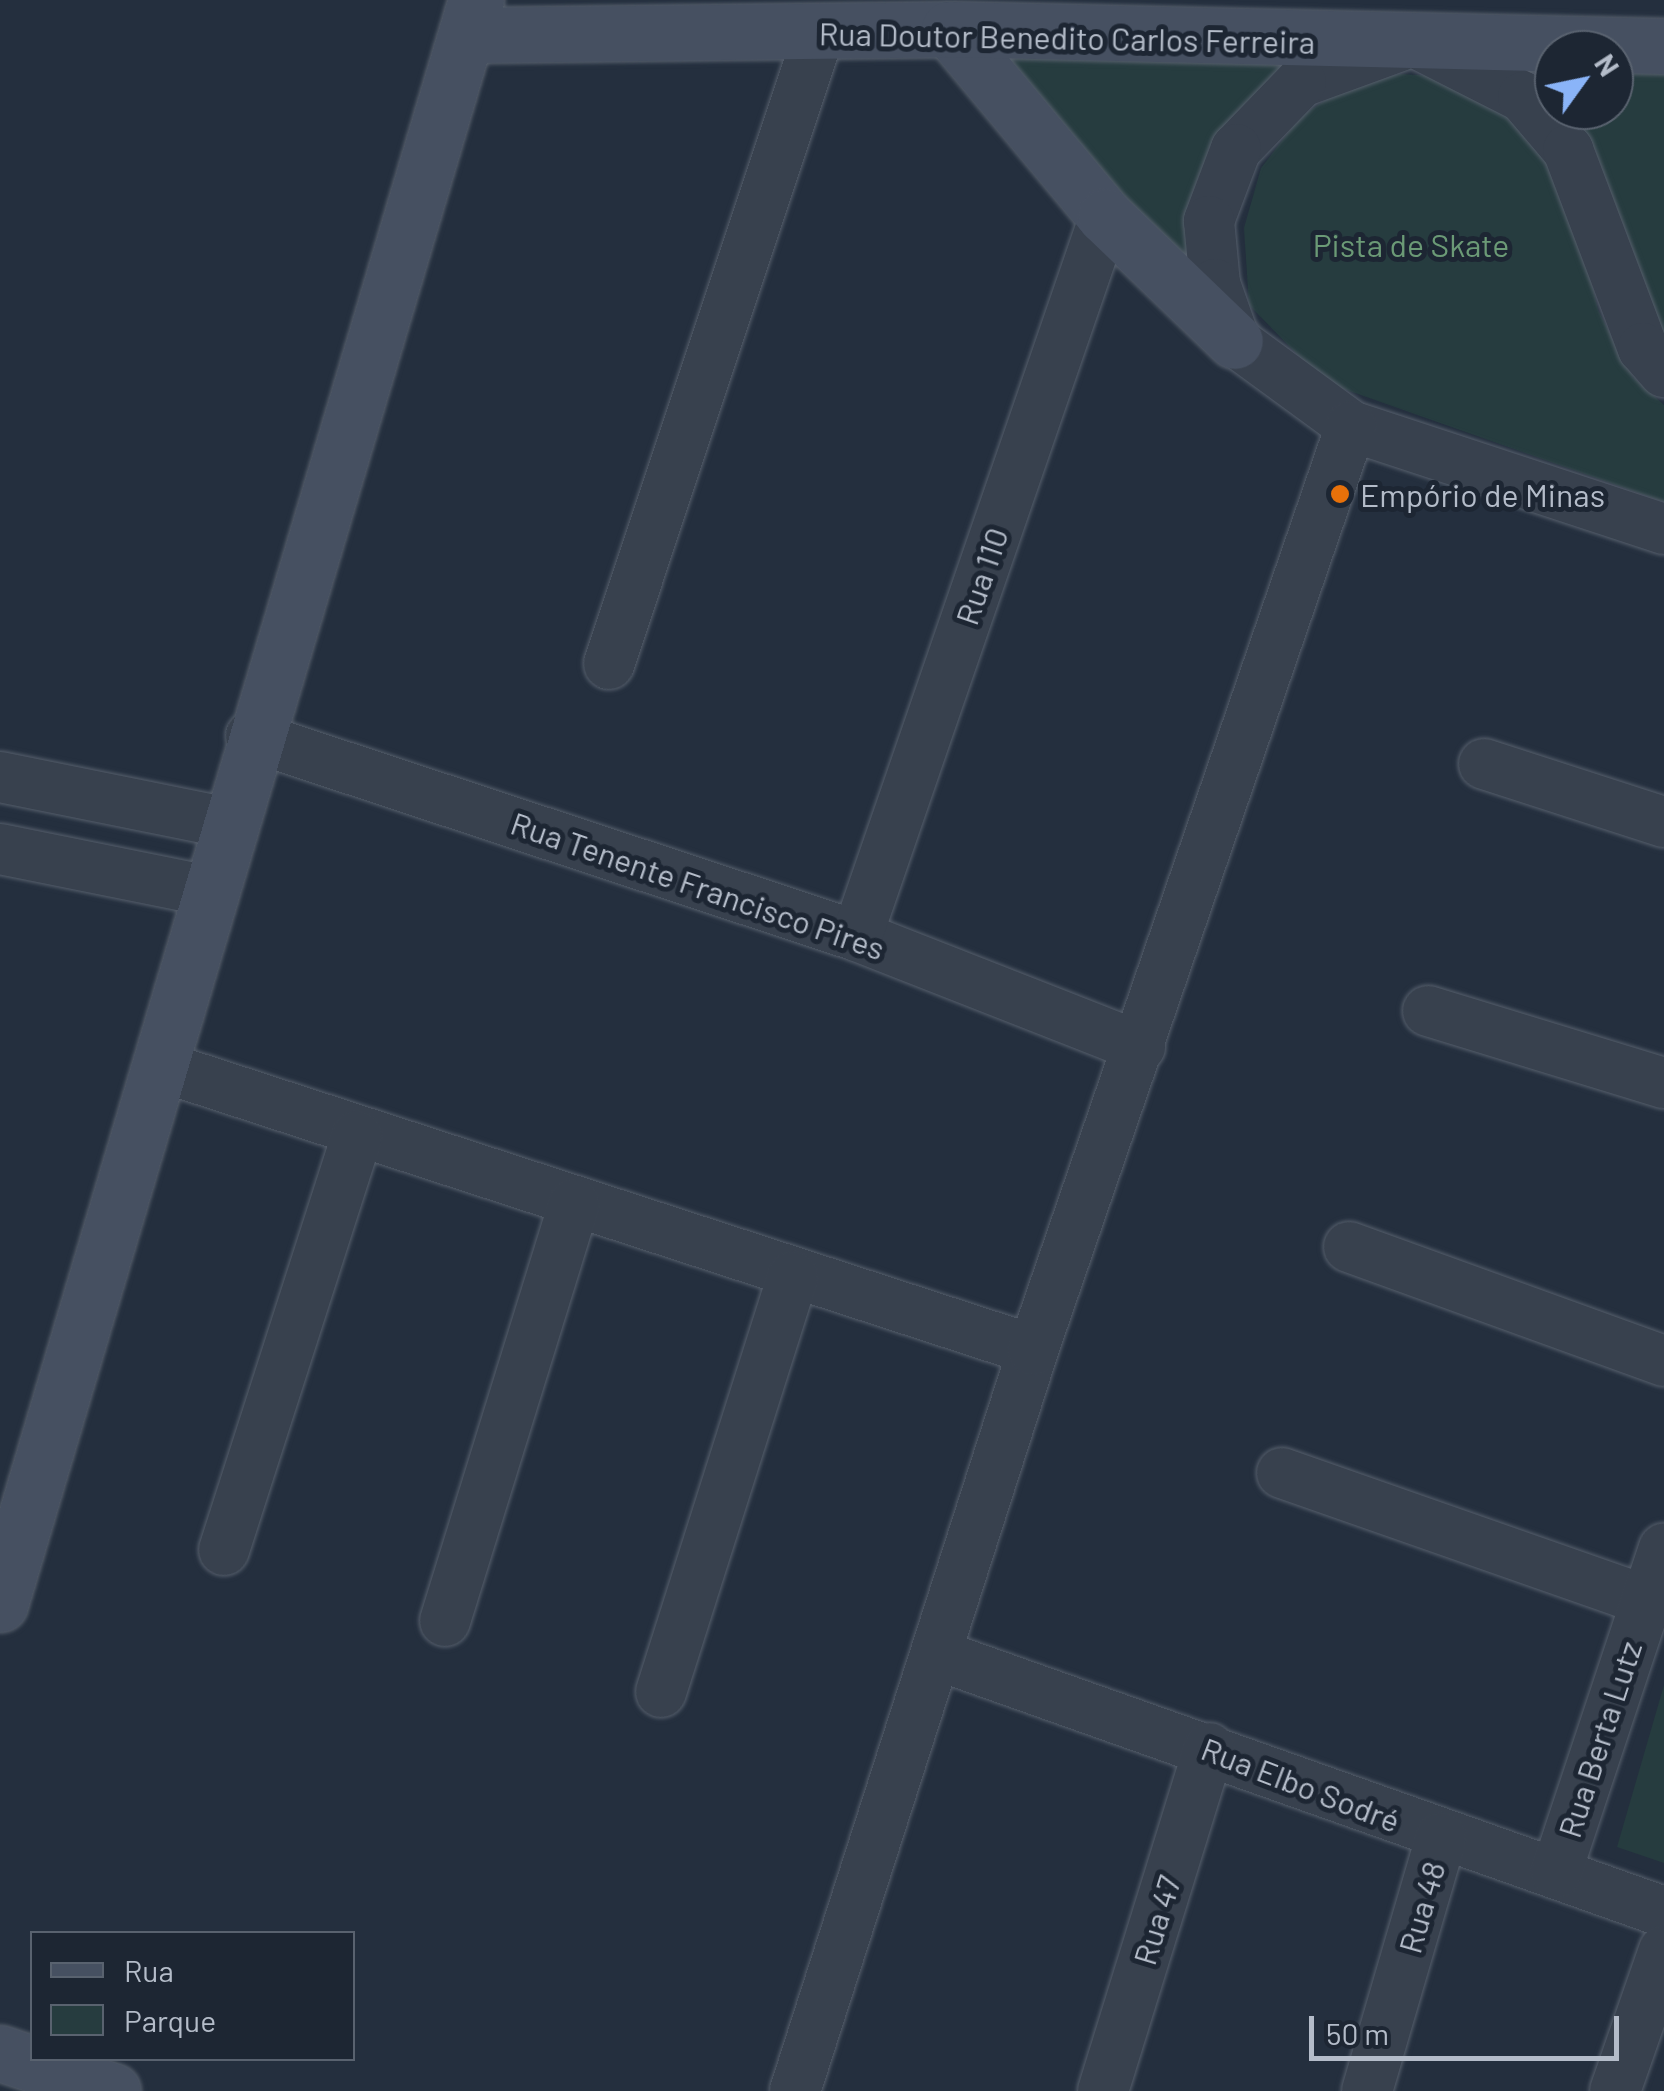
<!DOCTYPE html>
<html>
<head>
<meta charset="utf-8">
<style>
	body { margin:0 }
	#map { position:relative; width:1664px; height:2091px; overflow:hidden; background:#242f3e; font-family:Barlow,sans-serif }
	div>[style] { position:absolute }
	.green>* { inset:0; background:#263c3f }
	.roads { filter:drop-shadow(0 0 2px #565f6c) drop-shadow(0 0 2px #565f6c) }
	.street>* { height:50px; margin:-25px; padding:0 25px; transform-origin:25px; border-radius:25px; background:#38414e }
	.secondary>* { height:55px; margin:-27.5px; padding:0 27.5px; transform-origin:27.5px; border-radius:27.5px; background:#465061 }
	.dots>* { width:28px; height:28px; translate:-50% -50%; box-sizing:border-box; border:5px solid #1d2633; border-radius:50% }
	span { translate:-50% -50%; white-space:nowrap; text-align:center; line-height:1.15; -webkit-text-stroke:10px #1d2633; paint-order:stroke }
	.street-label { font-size:32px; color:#b4bcc9 }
	.park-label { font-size:32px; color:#6b9a76 }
	.poi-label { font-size:32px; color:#b4bcc9 }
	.left { translate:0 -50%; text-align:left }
	.legend { position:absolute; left:30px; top:1931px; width:325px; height:130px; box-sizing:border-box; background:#1d2633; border:2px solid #59626f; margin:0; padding:12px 18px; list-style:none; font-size:30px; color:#b4bcc9 }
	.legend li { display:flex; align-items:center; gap:20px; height:50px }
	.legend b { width:50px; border:2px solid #59626f }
	.north { position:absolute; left:1534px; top:30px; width:100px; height:100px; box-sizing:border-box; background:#1d2633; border:2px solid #59626f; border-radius:50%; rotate:57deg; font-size:28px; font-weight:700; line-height:40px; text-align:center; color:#b4bcc9 }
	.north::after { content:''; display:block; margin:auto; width:35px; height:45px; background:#8ab4f8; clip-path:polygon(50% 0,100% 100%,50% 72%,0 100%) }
	.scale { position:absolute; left:1309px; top:2016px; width:310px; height:45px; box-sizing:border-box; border:5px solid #b4bcc9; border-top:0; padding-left:12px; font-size:30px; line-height:35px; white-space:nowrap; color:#b4bcc9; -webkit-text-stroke:8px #1d2633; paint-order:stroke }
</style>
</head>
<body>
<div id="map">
	<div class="green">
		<i style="clip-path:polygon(992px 54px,1318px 57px,1195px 267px,1183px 270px)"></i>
		<i style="clip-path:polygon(1614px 65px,1664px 65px,1664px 339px,1557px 110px,1614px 110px)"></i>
		<i style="clip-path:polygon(1400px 74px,1452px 77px,1500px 105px,1543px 153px,1580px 229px,1598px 310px,1633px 377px,1664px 405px,1664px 502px,1324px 382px,1249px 305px,1244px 228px,1261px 168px,1301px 116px,1349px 85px)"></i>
		<i style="clip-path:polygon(1664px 1685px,1664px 1863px,1617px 1847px)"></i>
	</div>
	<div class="roads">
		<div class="street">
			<i style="left:1420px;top:45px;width:115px;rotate:26.8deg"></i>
			<i style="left:1523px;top:97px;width:70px;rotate:49.7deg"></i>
			<i style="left:1568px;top:150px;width:212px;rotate:69.3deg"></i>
			<i style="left:1643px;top:348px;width:32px;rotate:49deg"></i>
			<i style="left:1400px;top:46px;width:105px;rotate:160deg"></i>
			<i style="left:1301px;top:82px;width:93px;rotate:134.1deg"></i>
			<i style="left:1236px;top:149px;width:77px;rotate:110.6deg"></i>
			<i style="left:1209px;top:221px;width:63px;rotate:84.6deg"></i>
			<i style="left:1215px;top:284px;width:60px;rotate:70.7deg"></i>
			<i style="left:1235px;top:341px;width:144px;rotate:36.2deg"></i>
			<i style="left:1351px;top:426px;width:330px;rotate:18.2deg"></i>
			<i style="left:609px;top:664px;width:667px;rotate:-71.57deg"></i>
			<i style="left:251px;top:736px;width:638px;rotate:18.26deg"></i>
			<i style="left:857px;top:936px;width:304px;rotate:21.4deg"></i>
			<i style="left:1484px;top:764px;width:189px;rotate:17.9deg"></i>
			<i style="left:0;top:777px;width:233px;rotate:11.4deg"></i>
			<i style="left:0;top:849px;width:213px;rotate:11.4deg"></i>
			<i style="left:857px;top:936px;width:762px;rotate:-70.99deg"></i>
			<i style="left:1428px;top:1011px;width:247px;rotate:17deg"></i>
			<i style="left:160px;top:1066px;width:918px;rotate:18.02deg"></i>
			<i style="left:1349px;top:1247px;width:335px;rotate:19.9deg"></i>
			<i style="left:1282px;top:1473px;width:385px;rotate:19.3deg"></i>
			<i style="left:224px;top:1550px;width:435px;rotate:-72.2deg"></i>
			<i style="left:445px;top:1621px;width:437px;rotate:-72.8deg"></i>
			<i style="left:938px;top:1655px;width:770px;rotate:19.49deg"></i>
			<i style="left:661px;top:1692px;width:436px;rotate:-72.4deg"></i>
			<i style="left:1556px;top:1873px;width:342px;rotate:-71.6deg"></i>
			<i style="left:795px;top:2091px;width:778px;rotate:-72.19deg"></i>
			<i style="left:1033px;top:1350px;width:977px;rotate:-71.01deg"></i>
			<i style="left:1103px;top:2091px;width:359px;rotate:-72.8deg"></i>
			<i style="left:1367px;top:2091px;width:264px;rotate:-73.7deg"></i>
			<i style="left:1615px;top:2091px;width:149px;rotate:-70.8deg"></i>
		</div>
		<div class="secondary">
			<i style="left:949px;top:29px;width:244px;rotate:50.2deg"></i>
			<i style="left:1105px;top:216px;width:180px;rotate:43.9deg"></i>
			<i style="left:470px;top:35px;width:479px;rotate:-0.7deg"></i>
			<i style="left:949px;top:29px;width:715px;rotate:1.36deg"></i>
			<i style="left:0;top:1604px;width:1673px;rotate:-73.47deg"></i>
			<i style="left:0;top:2053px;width:119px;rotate:18.6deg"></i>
		</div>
	</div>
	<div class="dots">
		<i style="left:1340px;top:494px;background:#e8710a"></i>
	</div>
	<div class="street-label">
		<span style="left:1067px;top:37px;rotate:1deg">Rua Doutor Benedito Carlos Ferreira</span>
		<span style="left:981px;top:576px;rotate:-71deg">Rua 110</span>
		<span style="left:698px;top:885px;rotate:19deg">Rua Tenente Francisco Pires</span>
		<span style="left:1599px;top:1739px;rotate:-72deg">Rua Berta Lutz</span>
		<span style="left:1301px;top:1784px;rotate:21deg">Rua Elbo Sodré</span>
		<span style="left:1421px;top:1907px;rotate:-74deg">Rua 48</span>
		<span style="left:1156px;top:1920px;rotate:-73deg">Rua 47</span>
	</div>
	<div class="park-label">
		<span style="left:1411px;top:244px">Pista de Skate</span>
	</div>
	<div class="poi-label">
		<span class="left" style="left:1360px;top:494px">Empório de Minas</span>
	</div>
	<ul class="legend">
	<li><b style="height:12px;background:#465061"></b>Rua</li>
	<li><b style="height:28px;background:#263c3f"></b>Parque</li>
	</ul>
	<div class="north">N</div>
	<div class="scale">50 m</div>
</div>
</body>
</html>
